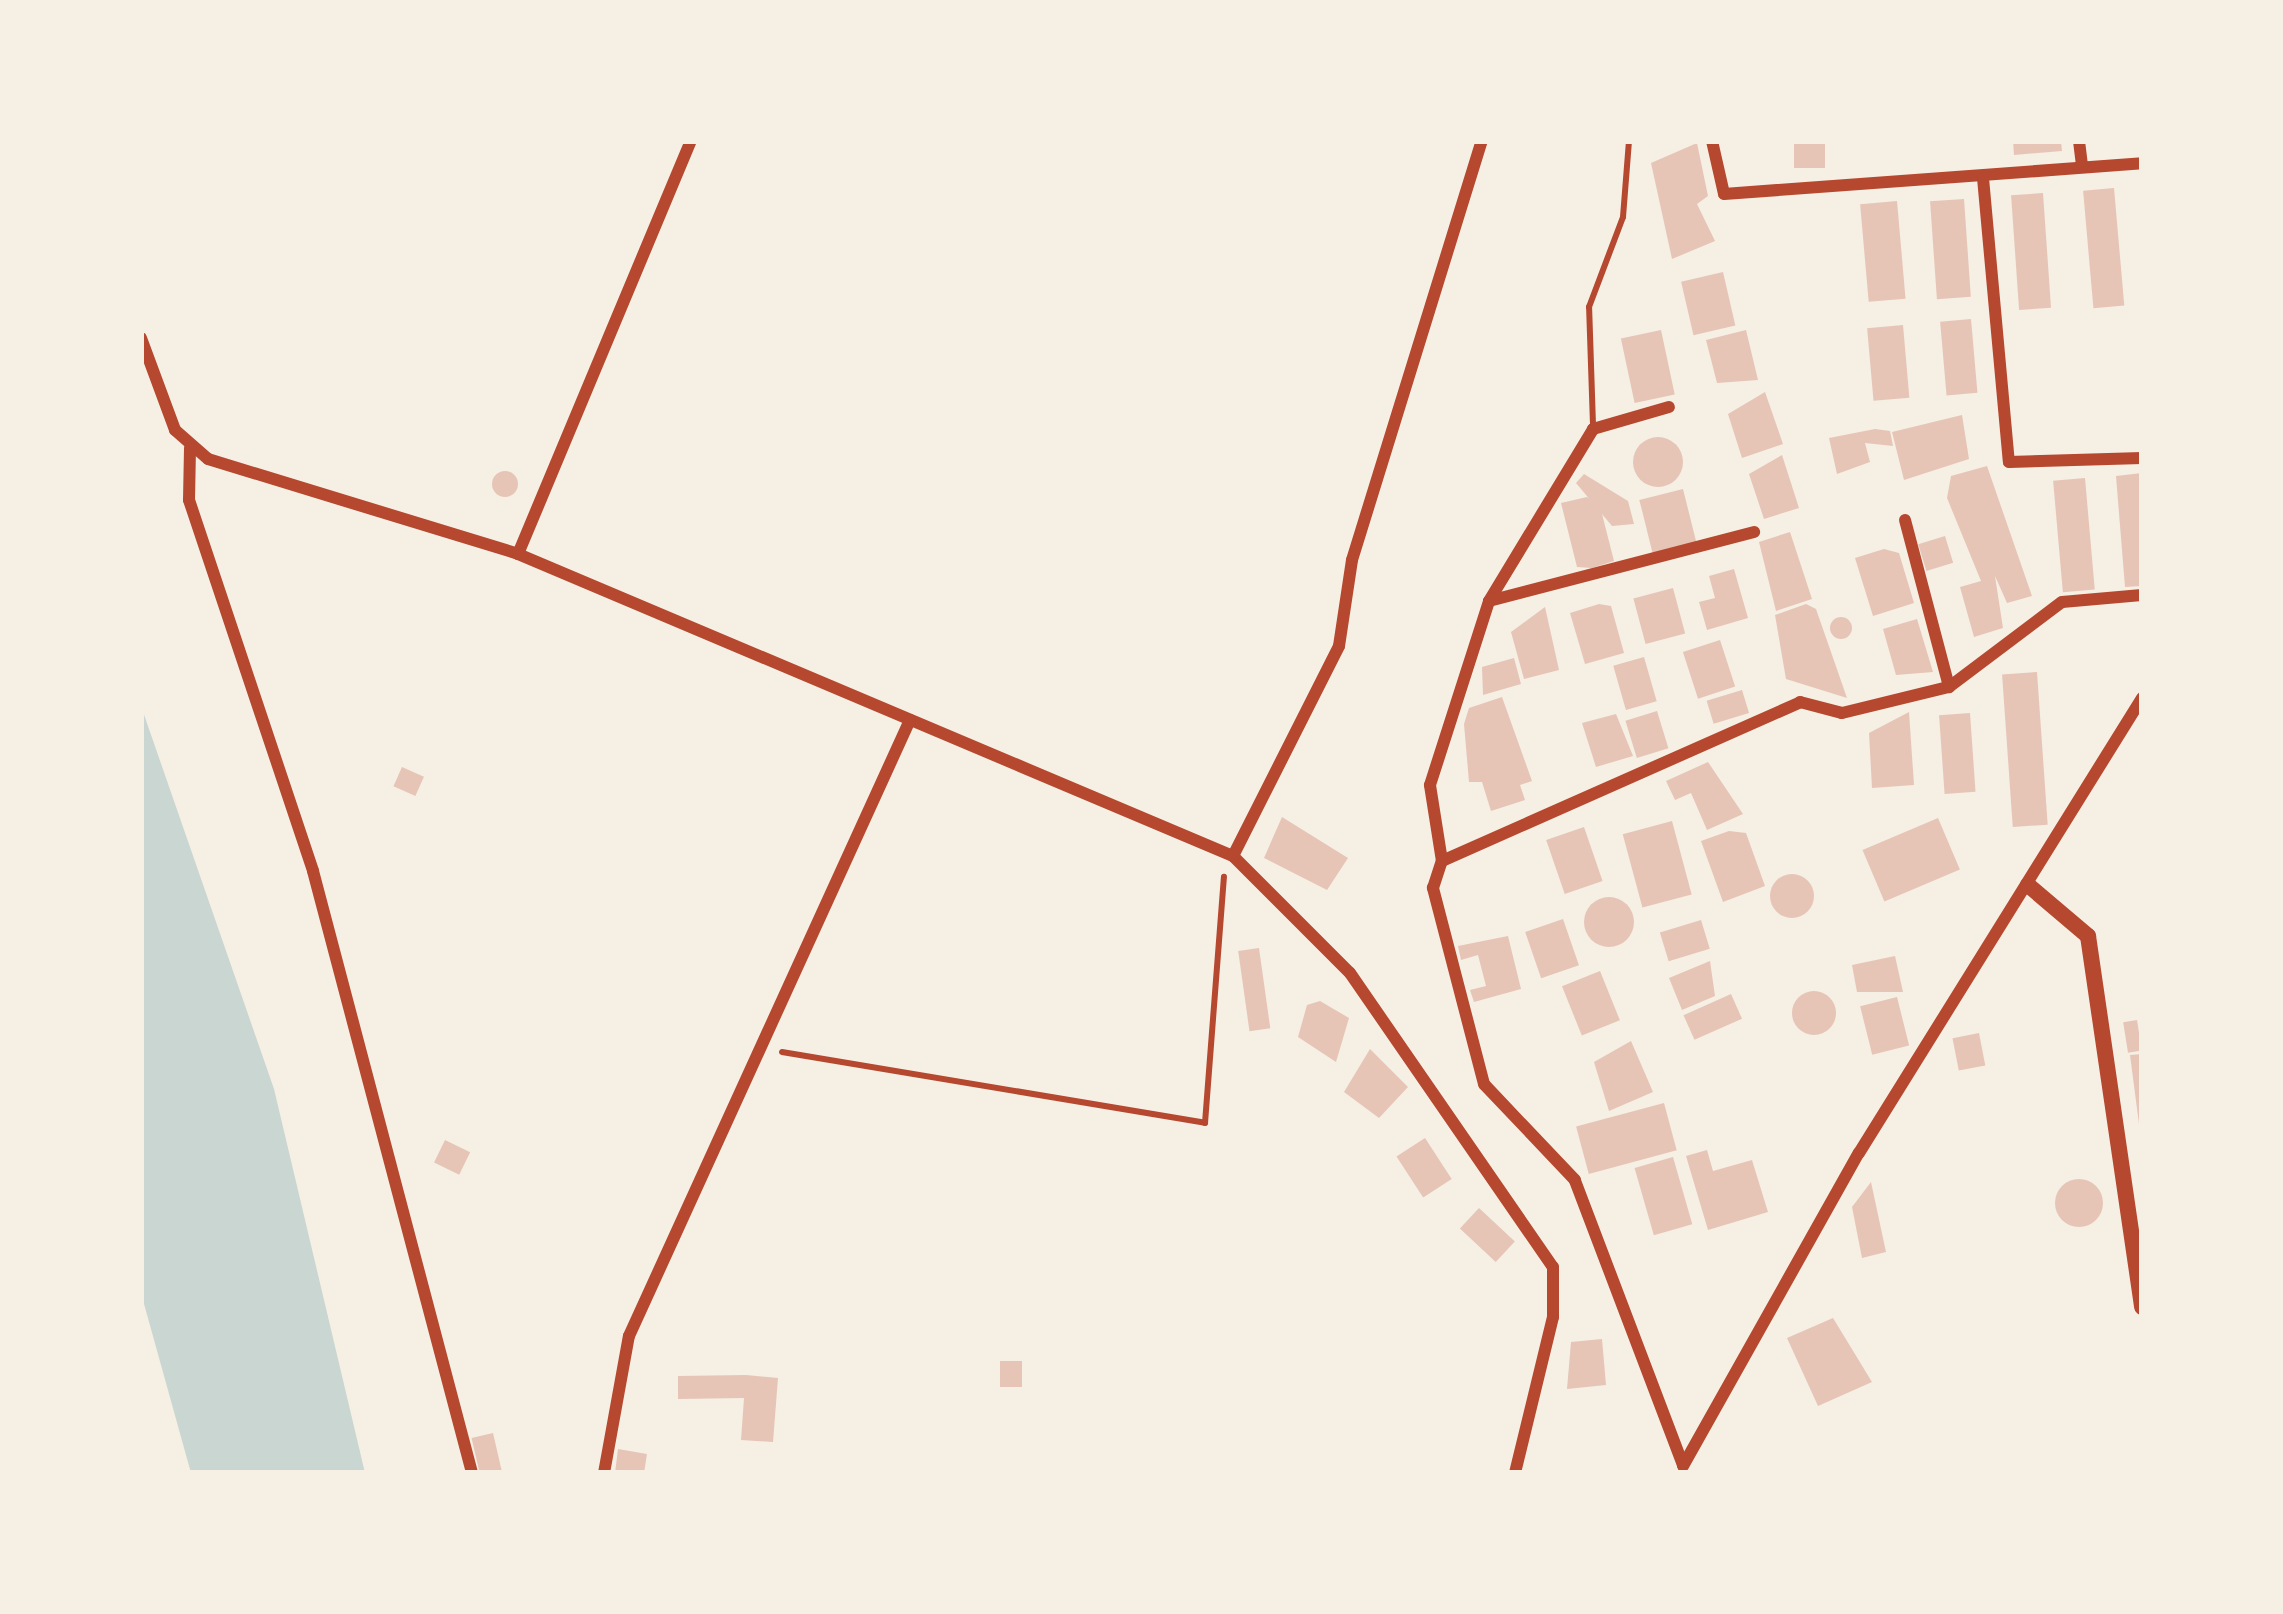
<!DOCTYPE html>
<html>
<head>
<meta charset="utf-8">
<style>
	body { margin:0 }
	#map { position:relative; width:2283px; height:1614px; overflow:hidden; background:#f6efe4; font-family:"Source Sans 3",sans-serif }
	div>[style] { position:absolute }
	.water>* { inset:0; background:#c9d6d2 }
	.building>* { inset:0; background:#e6c5b7; transform-origin:0 0 }
	.round { border-radius:50% }
	.path>* { height:6px; margin:-3px; padding:0 3px; transform-origin:3px; border-radius:3px; background:#b5482f }
	.service>* { height:6px; margin:-3px; padding:0 3px; transform-origin:3px; border-radius:3px; background:#b5482f }
	.minor>* { height:12px; margin:-6px; padding:0 6px; transform-origin:6px; border-radius:6px; background:#b5482f }
	.tertiary>* { height:16px; margin:-8px; padding:0 8px; transform-origin:8px; border-radius:8px; background:#b5482f }
	span { translate:-50% -50%; white-space:nowrap; text-align:center; line-height:1.15; -webkit-text-stroke:9px #f6efe4; paint-order:stroke }
	.frame { position:absolute; inset:0; border:144px solid #f6efe4; pointer-events:none }
</style>
</head>
<body>
<div id="map">
	<div class="water">
		<i style="clip-path:polygon(141px 706px,274px 1089px,365px 1473px,191px 1473px,141px 1293px)"></i>
	</div>
	<div class="building">
		<i style="left:1794px;top:141px;width:31px;height:27px"></i>
		<i style="clip-path:polygon(2013px 141px,2061px 141px,2062px 151px,2014px 155px)"></i>
		<i style="clip-path:polygon(1697px 143px,1708px 196px,1697px 204px,1715px 241px,1672px 259px,1651px 163px)"></i>
		<i style="left:2114px;top:188px;width:118px;height:31px;rotate:85deg"></i>
		<i style="left:2043px;top:193px;width:115px;height:32px;rotate:86deg"></i>
		<i style="left:1964px;top:199px;width:98px;height:34px;rotate:86deg"></i>
		<i style="left:1897px;top:201px;width:98px;height:37px;rotate:85deg"></i>
		<i style="left:1723px;top:272px;width:55px;height:43px;rotate:77deg"></i>
		<i style="left:1971px;top:319px;width:74px;height:31px;rotate:85deg"></i>
		<i style="left:1903px;top:325px;width:73px;height:36px;rotate:85deg"></i>
		<i style="left:1661px;top:330px;width:66px;height:41px;rotate:78deg"></i>
		<i style="clip-path:polygon(1746px 330px,1758px 380px,1717px 383px,1706px 340px)"></i>
		<i style="clip-path:polygon(1765px 392px,1783px 444px,1742px 458px,1728px 414px)"></i>
		<i style="clip-path:polygon(1962px 415px,1969px 459px,1904px 480px,1892px 432px)"></i>
		<i style="clip-path:polygon(1875px 429px,1890px 431px,1893px 446px,1865px 443px,1870px 462px,1837px 474px,1829px 438px)"></i>
		<i class="round" style="left:1633px;top:437px;width:50px;height:50px"></i>
		<i style="clip-path:polygon(1782px 455px,1799px 508px,1764px 519px,1749px 474px)"></i>
		<i style="clip-path:polygon(1987px 466px,2032px 596px,2007px 603px,1995px 576px,2003px 628px,1974px 637px,1960px 587px,1981px 581px,1947px 498px,1951px 476px)"></i>
		<i class="round" style="left:492px;top:471px;width:26px;height:26px"></i>
		<i style="clip-path:polygon(2142px 473px,2142px 586px,2125px 587px,2116px 476px)"></i>
		<i style="clip-path:polygon(1584px 474px,1628px 501px,1634px 524px,1612px 526px,1576px 483px)"></i>
		<i style="left:2085px;top:478px;width:112px;height:32px;rotate:85deg"></i>
		<i style="left:1683px;top:489px;width:55px;height:45px;rotate:76deg"></i>
		<i style="clip-path:polygon(1587px 497px,1600px 506px,1614px 561px,1592px 568px,1577px 567px,1561px 503px)"></i>
		<i style="clip-path:polygon(1790px 532px,1812px 599px,1776px 611px,1759px 542px)"></i>
		<i style="left:1945px;top:536px;width:28px;height:28px;rotate:73deg"></i>
		<i style="clip-path:polygon(1884px 549px,1899px 553px,1914px 603px,1873px 616px,1855px 558px)"></i>
		<i style="clip-path:polygon(1734px 569px,1748px 618px,1707px 630px,1699px 602px,1715px 598px,1709px 576px)"></i>
		<i style="left:1673px;top:588px;width:47px;height:41px;rotate:75deg"></i>
		<i style="clip-path:polygon(1599px 604px,1611px 606px,1624px 653px,1585px 664px,1570px 613px)"></i>
		<i style="clip-path:polygon(1806px 604px,1816px 609px,1847px 698px,1786px 679px,1775px 615px)"></i>
		<i style="clip-path:polygon(1545px 607px,1559px 670px,1524px 679px,1511px 632px)"></i>
		<i class="round" style="left:1830px;top:617px;width:22px;height:22px"></i>
		<i style="clip-path:polygon(1917px 619px,1933px 672px,1896px 675px,1883px 629px)"></i>
		<i style="left:1720px;top:640px;width:49px;height:39px;rotate:72deg"></i>
		<i style="left:1644px;top:657px;width:46px;height:32px;rotate:74deg"></i>
		<i style="clip-path:polygon(1514px 658px,1521px 684px,1483px 695px,1482px 667px)"></i>
		<i style="left:2037px;top:672px;width:153px;height:35px;rotate:86deg"></i>
		<i style="left:1742px;top:690px;width:24px;height:37px;rotate:73deg"></i>
		<i style="clip-path:polygon(1502px 697px,1532px 781px,1520px 785px,1525px 800px,1491px 811px,1482px 782px,1469px 782px,1464px 724px,1469px 708px)"></i>
		<i style="left:1657px;top:711px;width:39px;height:33px;rotate:73deg"></i>
		<i style="clip-path:polygon(1909px 712px,1914px 785px,1872px 788px,1869px 733px)"></i>
		<i style="left:1970px;top:713px;width:79px;height:31px;rotate:86deg"></i>
		<i style="clip-path:polygon(1616px 714px,1633px 756px,1596px 767px,1582px 723px)"></i>
		<i style="clip-path:polygon(1708px 762px,1743px 814px,1707px 830px,1691px 793px,1675px 800px,1666px 781px)"></i>
		<i style="left:402px;top:767px;width:24px;height:21px;rotate:24deg"></i>
		<i style="clip-path:polygon(1282px 817px,1348px 858px,1327px 890px,1264px 858px)"></i>
		<i style="left:1938px;top:818px;width:56px;height:82px;rotate:67deg"></i>
		<i style="left:1672px;top:821px;width:76px;height:51px;rotate:75deg"></i>
		<i style="left:1584px;top:827px;width:57px;height:40px;rotate:71deg"></i>
		<i style="clip-path:polygon(1729px 831px,1746px 833px,1765px 886px,1723px 902px,1701px 841px)"></i>
		<i class="round" style="left:1770px;top:874px;width:44px;height:44px"></i>
		<i class="round" style="left:1584px;top:897px;width:50px;height:50px"></i>
		<i style="left:1563px;top:919px;width:49px;height:40px;rotate:71deg"></i>
		<i style="left:1701px;top:920px;width:30px;height:43px;rotate:73deg"></i>
		<i style="clip-path:polygon(1508px 936px,1521px 989px,1474px 1002px,1470px 990px,1486px 986px,1478px 955px,1461px 960px,1458px 946px)"></i>
		<i style="left:1259px;top:948px;width:81px;height:21px;rotate:82deg"></i>
		<i style="clip-path:polygon(1895px 956px,1903px 992px,1857px 992px,1852px 965px)"></i>
		<i style="clip-path:polygon(1710px 961px,1715px 996px,1682px 1010px,1669px 978px)"></i>
		<i style="left:1600px;top:971px;width:53px;height:41px;rotate:68deg"></i>
		<i class="round" style="left:1792px;top:991px;width:44px;height:44px"></i>
		<i style="left:1731px;top:994px;width:27px;height:52px;rotate:66deg"></i>
		<i style="left:1897px;top:997px;width:50px;height:38px;rotate:76deg"></i>
		<i style="clip-path:polygon(1320px 1001px,1349px 1018px,1336px 1062px,1298px 1037px,1307px 1005px)"></i>
		<i style="left:2137px;top:1020px;width:31px;height:14px;rotate:81deg"></i>
		<i style="left:1979px;top:1033px;width:33px;height:27px;rotate:79deg"></i>
		<i style="clip-path:polygon(1631px 1041px,1653px 1092px,1609px 1111px,1594px 1062px)"></i>
		<i style="clip-path:polygon(1370px 1049px,1408px 1087px,1379px 1118px,1344px 1092px)"></i>
		<i style="clip-path:polygon(2142px 1054px,2142px 1123px,2139px 1124px,2130px 1055px)"></i>
		<i style="left:1664px;top:1103px;width:49px;height:91px;rotate:75deg"></i>
		<i style="left:1425px;top:1138px;width:49px;height:34px;rotate:57deg"></i>
		<i style="left:445px;top:1140px;width:28px;height:25px;rotate:26deg"></i>
		<i style="clip-path:polygon(1707px 1150px,1713px 1171px,1752px 1160px,1768px 1212px,1708px 1230px,1686px 1156px)"></i>
		<i style="left:1673px;top:1157px;width:70px;height:40px;rotate:74deg"></i>
		<i class="round" style="left:2055px;top:1179px;width:48px;height:48px"></i>
		<i style="clip-path:polygon(1871px 1182px,1886px 1252px,1862px 1258px,1852px 1207px)"></i>
		<i style="left:1479px;top:1208px;width:49px;height:28px;rotate:43deg"></i>
		<i style="clip-path:polygon(1833px 1318px,1872px 1382px,1818px 1406px,1787px 1338px)"></i>
		<i style="clip-path:polygon(1602px 1339px,1606px 1385px,1567px 1389px,1571px 1342px)"></i>
		<i style="left:1000px;top:1361px;width:22px;height:26px"></i>
		<i style="clip-path:polygon(746px 1375px,778px 1378px,773px 1442px,741px 1440px,744px 1398px,678px 1399px,678px 1376px)"></i>
		<i style="left:493px;top:1433px;width:41px;height:22px;rotate:77deg"></i>
		<i style="clip-path:polygon(618px 1449px,647px 1454px,644px 1473px,615px 1473px)"></i>
	</div>
	<div class="path">
		<i style="left:782px;top:1052px;width:429px;rotate:9.5deg"></i>
		<i style="left:1205px;top:1123px;width:247px;rotate:-85.6deg"></i>
	</div>
	<div class="service">
		<i style="left:1593px;top:425px;width:118px;rotate:-91.9deg"></i>
		<i style="left:1589px;top:307px;width:96px;rotate:-69.3deg"></i>
		<i style="left:1623px;top:217px;width:76px;rotate:-85.5deg"></i>
	</div>
	<div class="minor">
		<i style="left:1712px;top:141px;width:54px;rotate:77.2deg"></i>
		<i style="left:1724px;top:194px;width:419px;rotate:-4.2deg"></i>
		<i style="left:2079px;top:141px;width:26px;rotate:83deg"></i>
		<i style="left:1983px;top:178px;width:285px;rotate:84.8deg"></i>
		<i style="left:2009px;top:462px;width:133px;rotate:-1.7deg"></i>
		<i style="left:141px;top:338px;width:98px;rotate:69.7deg"></i>
		<i style="left:175px;top:430px;width:44px;rotate:41.3deg"></i>
		<i style="left:208px;top:459px;width:324px;rotate:17deg"></i>
		<i style="left:518px;top:554px;width:776px;rotate:22.9deg"></i>
		<i style="left:1233px;top:856px;width:165px;rotate:45deg"></i>
		<i style="left:1350px;top:973px;width:357px;rotate:55.4deg"></i>
		<i style="left:1553px;top:1267px;width:50px;rotate:90deg"></i>
		<i style="left:1553px;top:1317px;width:161px;rotate:103.7deg"></i>
		<i style="left:190px;top:448px;width:52px;rotate:91.1deg"></i>
		<i style="left:189px;top:500px;width:391px;rotate:71.5deg"></i>
		<i style="left:313px;top:871px;width:623px;rotate:75.2deg"></i>
		<i style="left:1905px;top:520px;width:173px;rotate:75.2deg"></i>
		<i style="left:518px;top:554px;width:448px;rotate:-67.3deg"></i>
		<i style="left:1489px;top:601px;width:201px;rotate:-58.8deg"></i>
		<i style="left:1593px;top:429px;width:79px;rotate:-16.1deg"></i>
		<i style="left:1233px;top:856px;width:235px;rotate:-63.2deg"></i>
		<i style="left:1339px;top:646px;width:87px;rotate:-81.4deg"></i>
		<i style="left:1352px;top:560px;width:439px;rotate:-72.8deg"></i>
		<i style="left:1442px;top:861px;width:392px;rotate:-23.9deg"></i>
		<i style="left:1800px;top:702px;width:43px;rotate:14.7deg"></i>
		<i style="left:1842px;top:713px;width:110px;rotate:-13.7deg"></i>
		<i style="left:1949px;top:687px;width:141px;rotate:-37deg"></i>
		<i style="left:2062px;top:602px;width:80px;rotate:-5deg"></i>
		<i style="left:1683px;top:1465px;width:305px;rotate:-110.8deg"></i>
		<i style="left:1575px;top:1180px;width:132px;rotate:-133.5deg"></i>
		<i style="left:1484px;top:1084px;width:203px;rotate:-104.6deg"></i>
		<i style="left:1433px;top:888px;width:28px;rotate:-72deg"></i>
		<i style="left:1442px;top:861px;width:77px;rotate:-99deg"></i>
		<i style="left:1430px;top:785px;width:193px;rotate:-72.2deg"></i>
		<i style="left:1489px;top:601px;width:274px;rotate:-14.6deg"></i>
		<i style="left:1683px;top:1466px;width:359px;rotate:-60.7deg"></i>
		<i style="left:1859px;top:1153px;width:536px;rotate:-58.12deg"></i>
		<i style="left:604px;top:1473px;width:139px;rotate:-79.7deg"></i>
		<i style="left:629px;top:1336px;width:677px;rotate:-65.48deg"></i>
	</div>
	<div class="tertiary">
		<i style="left:2028px;top:885px;width:79px;rotate:40.4deg"></i>
		<i style="left:2088px;top:936px;width:375px;rotate:81.7deg"></i>
	</div>
	<div class="frame"></div>
</div>
</body>
</html>
